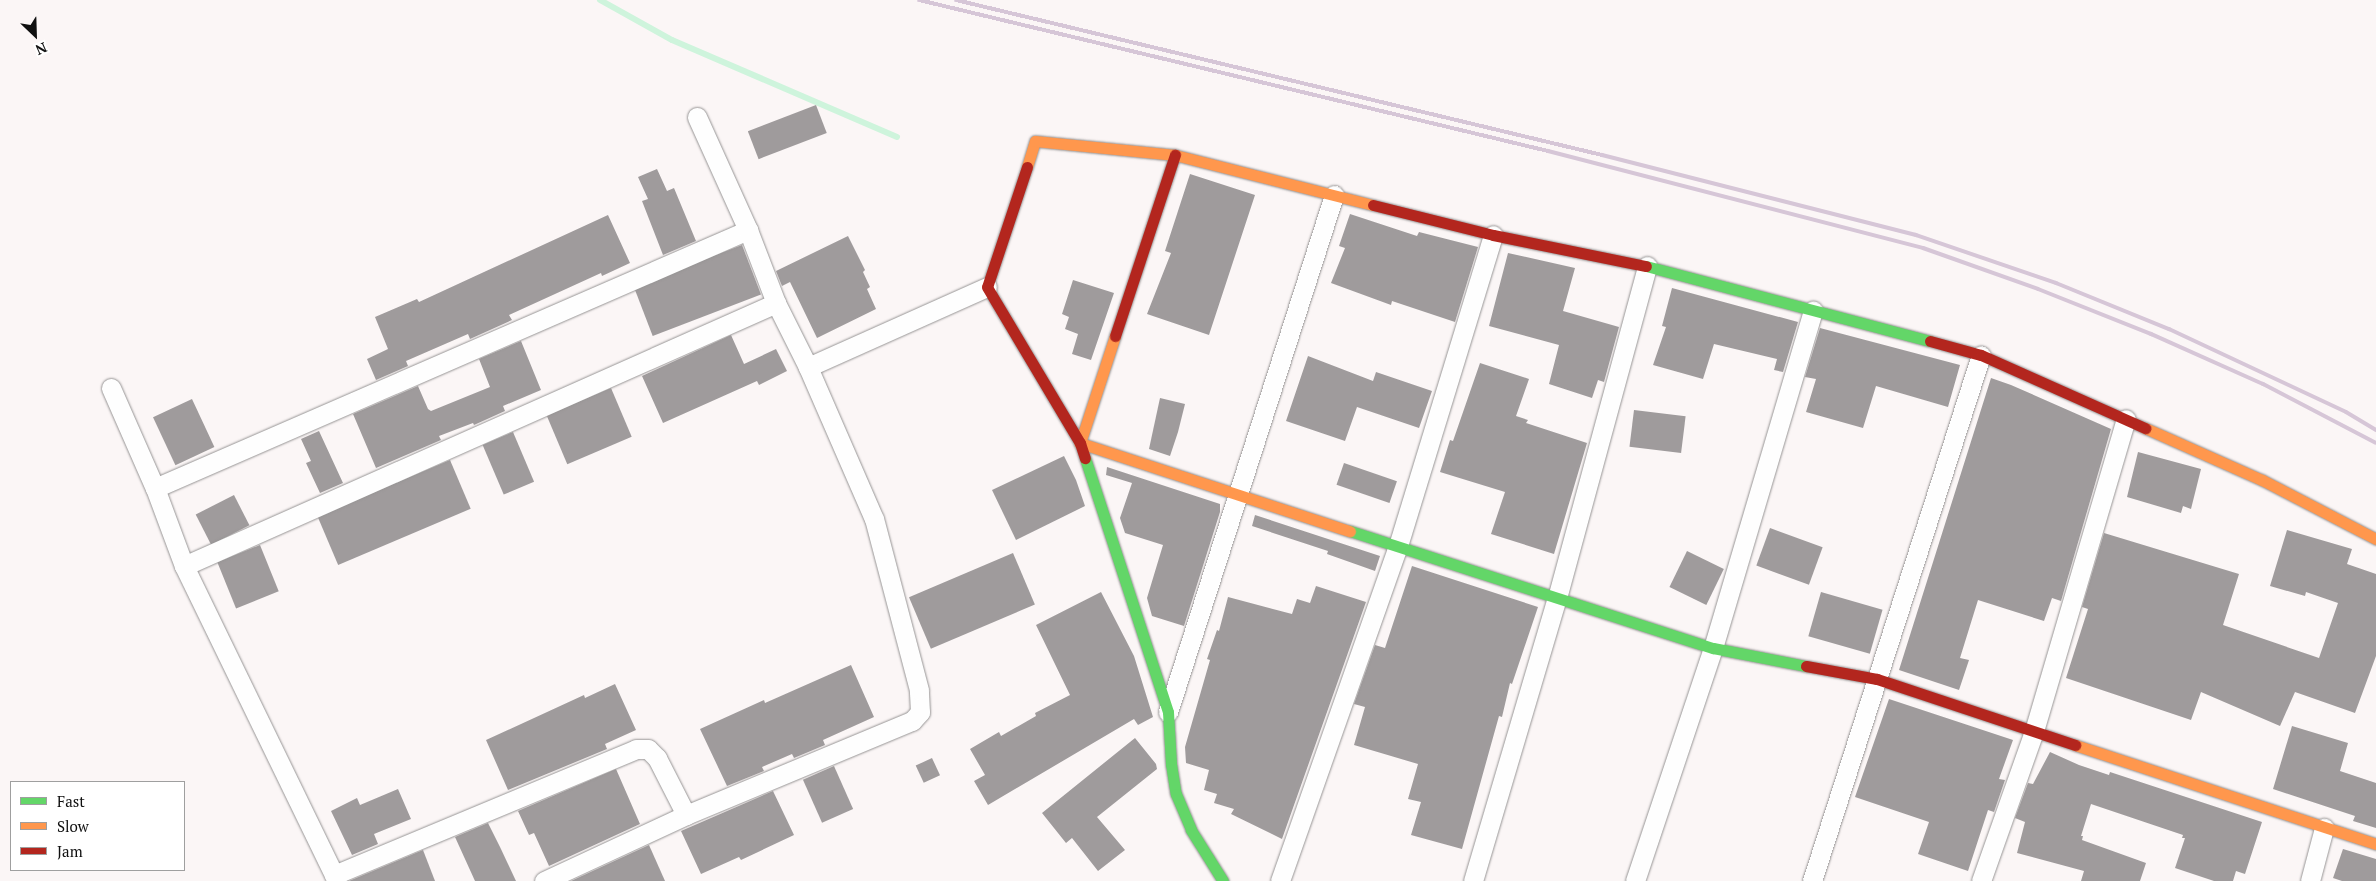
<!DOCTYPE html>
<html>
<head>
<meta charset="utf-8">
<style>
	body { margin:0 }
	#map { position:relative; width:2376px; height:881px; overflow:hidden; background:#fbf6f6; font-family:"PT Serif",serif }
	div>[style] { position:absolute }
	.stream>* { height:6px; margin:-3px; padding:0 3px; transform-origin:3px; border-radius:3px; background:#cef4dc }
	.building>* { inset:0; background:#9f9b9c; transform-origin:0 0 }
	.roads { filter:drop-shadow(0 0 1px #969494) drop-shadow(0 0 1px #969494) }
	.street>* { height:19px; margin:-9.5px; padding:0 9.5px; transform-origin:9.5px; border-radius:9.5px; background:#fefefe }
	.fast>* { height:11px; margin:-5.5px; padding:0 5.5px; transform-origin:5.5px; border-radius:5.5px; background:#63d668 }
	.slow>* { height:11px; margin:-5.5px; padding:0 5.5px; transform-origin:5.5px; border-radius:5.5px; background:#ff974d }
	.jam>* { height:11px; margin:-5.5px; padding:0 5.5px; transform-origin:5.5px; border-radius:5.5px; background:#b3261e }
	.rail>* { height:4px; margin:-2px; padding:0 2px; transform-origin:2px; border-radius:2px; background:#d6c6d7 }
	span { translate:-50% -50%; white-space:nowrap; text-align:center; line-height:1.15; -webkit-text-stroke:5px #fff; paint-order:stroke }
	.legend { position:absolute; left:10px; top:781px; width:175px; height:90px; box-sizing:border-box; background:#fff; border:1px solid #9f9f9f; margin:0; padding:6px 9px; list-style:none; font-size:15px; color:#101010 }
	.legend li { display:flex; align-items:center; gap:10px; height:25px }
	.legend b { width:25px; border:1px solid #9f9f9f }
	.north { position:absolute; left:10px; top:10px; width:50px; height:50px; -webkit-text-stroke:4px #fff; paint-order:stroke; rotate:156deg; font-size:14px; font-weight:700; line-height:20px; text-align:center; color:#101010 }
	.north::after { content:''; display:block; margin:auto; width:18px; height:22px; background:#101010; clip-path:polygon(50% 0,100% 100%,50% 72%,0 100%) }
</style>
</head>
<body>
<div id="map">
	<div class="stream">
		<i style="left:600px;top:0;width:82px;rotate:29.1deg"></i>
		<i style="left:672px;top:40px;width:245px;rotate:23.3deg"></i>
	</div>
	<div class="building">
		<i style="left:816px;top:105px;width:30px;height:73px;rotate:69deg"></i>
		<i style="clip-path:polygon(657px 169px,667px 191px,674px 188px,696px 241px,663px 255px,642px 201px,648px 199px,638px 177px)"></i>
		<i style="clip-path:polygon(1190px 174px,1255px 195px,1209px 335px,1147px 314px,1171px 253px,1165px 251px)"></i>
		<i style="clip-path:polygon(1350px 214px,1417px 236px,1419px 232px,1478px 247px,1455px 322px,1392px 301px,1391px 305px,1331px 283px,1345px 248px,1339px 246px)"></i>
		<i style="clip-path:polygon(608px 215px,630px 263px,602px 276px,601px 273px,509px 315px,512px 320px,470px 339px,468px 334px,406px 361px,408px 366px,376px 380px,367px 359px,388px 349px,375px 317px,417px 299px,419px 302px)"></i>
		<i style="clip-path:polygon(848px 236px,865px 270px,863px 272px,870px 287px,867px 289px,876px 309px,817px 338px,790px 282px,782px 286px,776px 271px)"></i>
		<i style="left:742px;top:245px;width:53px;height:116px;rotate:69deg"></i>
		<i style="clip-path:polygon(1508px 253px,1575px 268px,1563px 311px,1619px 327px,1604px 382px,1598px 380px,1592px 398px,1549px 384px,1559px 345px,1489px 326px)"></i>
		<i style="clip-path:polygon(1073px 280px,1114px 293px,1091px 360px,1072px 354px,1078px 334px,1065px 329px,1069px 317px,1062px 314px)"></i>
		<i style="clip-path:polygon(1672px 288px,1798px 322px,1783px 372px,1774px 370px,1777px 359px,1714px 344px,1703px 379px,1653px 365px,1666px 327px,1662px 326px)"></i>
		<i style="clip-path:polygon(1820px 328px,1960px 365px,1948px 407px,1876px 386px,1863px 428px,1806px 412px,1816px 379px,1805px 377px)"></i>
		<i style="clip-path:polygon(731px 335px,744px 364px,776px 349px,787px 371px,759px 385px,757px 381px,663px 423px,642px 376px)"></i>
		<i style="clip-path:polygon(521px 341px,541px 390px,503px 406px,505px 411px,474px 425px,473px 423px,439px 436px,441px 440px,376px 468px,353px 414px,418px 386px,428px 409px,431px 411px,490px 387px,479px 359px)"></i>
		<i style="clip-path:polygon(1308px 356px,1373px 381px,1376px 372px,1432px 391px,1419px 428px,1357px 407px,1345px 441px,1286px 421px)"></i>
		<i style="clip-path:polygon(1480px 363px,1529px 379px,1516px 416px,1528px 420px,1526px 423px,1587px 443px,1554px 554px,1491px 534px,1505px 492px,1440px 472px,1450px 440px,1453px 441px)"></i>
		<i style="clip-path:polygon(1991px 378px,2011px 385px,2111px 429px,2061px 601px,2052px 598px,2044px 621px,1978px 600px,1960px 658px,1969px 660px,1959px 690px,1899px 670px)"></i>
		<i style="left:611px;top:388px;width:53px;height:70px;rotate:67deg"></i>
		<i style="clip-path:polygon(1160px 398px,1185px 404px,1178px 432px,1170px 456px,1149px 449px)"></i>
		<i style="left:192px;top:399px;width:53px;height:43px;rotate:65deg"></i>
		<i style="left:1634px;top:410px;width:52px;height:37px;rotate:7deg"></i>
		<i style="clip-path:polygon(319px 431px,343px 483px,320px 493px,306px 463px,311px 461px,301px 439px)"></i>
		<i style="left:513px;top:432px;width:54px;height:33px;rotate:67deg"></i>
		<i style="clip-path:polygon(2138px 452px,2201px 469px,2191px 509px,2183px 506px,2181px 513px,2127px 497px)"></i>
		<i style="clip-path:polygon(1064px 456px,1076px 480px,1085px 506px,1016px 540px,992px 490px)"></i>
		<i style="left:450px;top:460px;width:53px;height:144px;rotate:67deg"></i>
		<i style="left:1344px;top:463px;width:56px;height:23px;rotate:19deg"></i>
		<i style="clip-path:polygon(1107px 467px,1220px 504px,1220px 512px,1184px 626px,1152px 616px,1147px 598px,1163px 545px,1125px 533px,1120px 518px,1132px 483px,1106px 475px)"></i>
		<i style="left:234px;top:495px;width:34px;height:43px;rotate:63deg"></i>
		<i style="clip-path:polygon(1255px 515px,1380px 556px,1375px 571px,1327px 554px,1328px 551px,1252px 526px)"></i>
		<i style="left:1770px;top:528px;width:56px;height:40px;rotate:20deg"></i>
		<i style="clip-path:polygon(2287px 530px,2352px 549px,2347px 564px,2376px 574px,2376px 656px,2355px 713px,2295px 692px,2280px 726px,2201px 692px,2191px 720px,2066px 678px,2088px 609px,2082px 607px,2104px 533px,2239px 574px,2223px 625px,2319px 658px,2338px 603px,2306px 592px,2305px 596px,2270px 586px)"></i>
		<i style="left:260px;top:545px;width:50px;height:46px;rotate:68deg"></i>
		<i style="left:1687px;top:551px;width:41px;height:40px;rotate:26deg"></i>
		<i style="left:1013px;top:553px;width:56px;height:113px;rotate:67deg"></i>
		<i style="clip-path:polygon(1412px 566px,1538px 607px,1512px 684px,1510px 683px,1502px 717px,1499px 716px,1462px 849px,1411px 835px,1421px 802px,1408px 799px,1418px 764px,1354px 745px,1365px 707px,1354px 704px,1375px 645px,1385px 648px)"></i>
		<i style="clip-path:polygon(1316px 586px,1366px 602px,1282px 839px,1231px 814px,1234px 809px,1214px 803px,1217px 794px,1204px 790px,1209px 770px,1186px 763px,1185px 747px,1210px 660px,1207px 659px,1217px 630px,1219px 631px,1228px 597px,1292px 614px,1297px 599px,1310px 603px)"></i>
		<i style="clip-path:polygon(1101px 592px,1134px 656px,1153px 717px,1138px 725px,1134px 719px,988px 805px,974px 781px,985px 775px,970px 749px,999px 732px,1001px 736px,1036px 716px,1035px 713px,1070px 695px,1036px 625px)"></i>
		<i style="left:1821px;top:592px;width:64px;height:46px;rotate:16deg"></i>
		<i style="clip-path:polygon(851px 665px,874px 717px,823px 740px,825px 745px,794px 758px,792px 754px,762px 767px,764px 771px,727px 786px,700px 729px,764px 700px,765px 703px)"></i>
		<i style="clip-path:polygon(615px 684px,636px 730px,605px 744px,607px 749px,508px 790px,486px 740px,584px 695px,585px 698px)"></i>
		<i style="clip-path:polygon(1889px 699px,2013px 740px,1999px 779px,2005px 780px,1994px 812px,1988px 810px,1968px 871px,1918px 854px,1929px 822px,1855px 797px)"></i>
		<i style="clip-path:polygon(2292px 726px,2348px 743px,2340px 771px,2376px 783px,2376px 828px,2353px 821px,2355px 816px,2273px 789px)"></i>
		<i style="clip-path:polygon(1135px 738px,1156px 764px,1157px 769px,1097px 817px,1125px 850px,1098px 871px,1072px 838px,1066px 843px,1042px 813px)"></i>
		<i style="clip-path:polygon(2050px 752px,2079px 765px,2109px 775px,2110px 772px,2262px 822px,2245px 874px,2236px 871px,2233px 881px,2214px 881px,2175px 868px,2185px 838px,2182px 838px,2183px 835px,2091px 804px,2081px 836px,2083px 836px,2082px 840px,2146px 863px,2140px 881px,2081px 881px,2084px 871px,2017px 853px,2025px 822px,2015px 818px,2028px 783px,2033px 784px)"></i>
		<i style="left:932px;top:758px;width:19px;height:18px;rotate:65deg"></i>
		<i style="left:834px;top:766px;width:47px;height:34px;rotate:66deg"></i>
		<i style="clip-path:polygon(616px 769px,640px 824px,549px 866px,534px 833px,529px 835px,518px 811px)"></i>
		<i style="clip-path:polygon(398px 789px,411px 819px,374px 834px,378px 844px,352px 855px,331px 811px,357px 798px,360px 805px)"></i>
		<i style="clip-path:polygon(773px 791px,794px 835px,741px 860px,739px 857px,701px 874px,681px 831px)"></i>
		<i style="clip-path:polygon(488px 823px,500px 847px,516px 881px,475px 881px,455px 837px)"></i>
		<i style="clip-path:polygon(649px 845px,665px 881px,571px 881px)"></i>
		<i style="clip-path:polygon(2343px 849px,2376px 859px,2376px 881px,2342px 881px,2333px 878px)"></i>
		<i style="clip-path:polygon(423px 850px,435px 881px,349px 881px)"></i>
	</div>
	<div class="roads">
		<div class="street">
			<i style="left:808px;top:367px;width:196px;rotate:-24.1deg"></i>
			<i style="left:111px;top:388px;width:109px;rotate:66.3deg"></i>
			<i style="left:155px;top:488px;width:83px;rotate:69.6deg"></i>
			<i style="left:184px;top:566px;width:350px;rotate:64.1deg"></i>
			<i style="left:155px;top:488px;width:647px;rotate:-23.51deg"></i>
			<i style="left:184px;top:566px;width:648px;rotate:-23.95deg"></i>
			<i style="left:1168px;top:712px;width:543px;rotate:-72.2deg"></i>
			<i style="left:334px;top:875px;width:327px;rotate:-22.6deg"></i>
			<i style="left:636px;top:749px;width:12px"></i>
			<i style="left:648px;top:749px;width:13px;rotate:45deg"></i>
			<i style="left:657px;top:758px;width:64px;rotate:63deg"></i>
			<i style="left:544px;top:881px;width:157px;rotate:-24.9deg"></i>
			<i style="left:686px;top:815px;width:245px;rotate:-22.6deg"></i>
			<i style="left:912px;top:721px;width:12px;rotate:-48deg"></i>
			<i style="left:920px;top:712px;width:22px;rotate:-93deg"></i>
			<i style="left:919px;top:690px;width:177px;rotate:-104.7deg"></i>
			<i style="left:874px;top:519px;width:166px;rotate:-113.5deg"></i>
			<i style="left:808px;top:367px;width:72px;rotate:-116.6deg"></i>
			<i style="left:776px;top:303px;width:78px;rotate:-111deg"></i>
			<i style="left:748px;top:230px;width:124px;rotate:-114.3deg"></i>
			<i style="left:1280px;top:881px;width:355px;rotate:-70.6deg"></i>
			<i style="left:1398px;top:546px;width:325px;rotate:-73deg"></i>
			<i style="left:1473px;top:881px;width:295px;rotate:-73.5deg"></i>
			<i style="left:1557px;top:598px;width:344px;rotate:-74.8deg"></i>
			<i style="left:1635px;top:881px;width:246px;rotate:-71.5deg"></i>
			<i style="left:1713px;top:648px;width:352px;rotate:-73.5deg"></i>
			<i style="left:1812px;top:881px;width:552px;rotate:-72.19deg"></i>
			<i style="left:1981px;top:881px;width:159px;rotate:-70.5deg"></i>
			<i style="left:2034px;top:731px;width:325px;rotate:-73.6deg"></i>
			<i style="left:2310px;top:881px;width:55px;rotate:-75.2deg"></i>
		</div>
		<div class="fast">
			<i style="left:1646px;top:266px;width:294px;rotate:14.8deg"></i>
			<i style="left:1085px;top:458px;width:267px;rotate:71.9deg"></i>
			<i style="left:1168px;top:712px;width:52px;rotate:86.7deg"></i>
			<i style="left:1171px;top:764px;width:30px;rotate:81deg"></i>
			<i style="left:1176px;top:794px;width:39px;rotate:67deg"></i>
			<i style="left:1191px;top:830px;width:60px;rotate:57.9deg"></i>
			<i style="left:1350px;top:531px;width:381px;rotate:17.9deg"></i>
			<i style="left:1713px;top:648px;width:95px;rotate:11deg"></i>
		</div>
		<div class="slow">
			<i style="left:1027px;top:167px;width:27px;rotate:-73deg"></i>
			<i style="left:1035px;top:141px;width:141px;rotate:5.7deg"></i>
			<i style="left:1175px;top:155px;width:204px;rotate:14.2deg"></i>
			<i style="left:1115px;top:336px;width:113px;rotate:108.1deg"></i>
			<i style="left:1080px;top:443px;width:284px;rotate:18.1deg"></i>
			<i style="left:2145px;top:428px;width:128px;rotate:24deg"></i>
			<i style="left:2262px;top:480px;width:128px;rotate:27.4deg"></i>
			<i style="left:2075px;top:745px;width:317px;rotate:18.2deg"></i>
		</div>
		<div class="jam">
			<i style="left:1027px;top:167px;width:126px;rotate:108.4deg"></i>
			<i style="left:987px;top:287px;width:182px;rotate:59.2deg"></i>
			<i style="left:1080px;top:443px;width:16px;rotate:72deg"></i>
			<i style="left:1373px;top:205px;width:124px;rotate:14deg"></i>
			<i style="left:1493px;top:235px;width:156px;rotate:11.5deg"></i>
			<i style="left:1115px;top:336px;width:191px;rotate:-71.7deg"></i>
			<i style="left:1930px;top:341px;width:53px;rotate:15.4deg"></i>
			<i style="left:1981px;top:355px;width:180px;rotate:24deg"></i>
			<i style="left:1806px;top:666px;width:72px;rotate:10.4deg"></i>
			<i style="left:1877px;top:679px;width:209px;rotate:18.4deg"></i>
		</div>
	</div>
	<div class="rail">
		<i style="left:919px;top:0;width:647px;rotate:13.5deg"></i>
		<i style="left:1548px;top:151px;width:387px;rotate:14.5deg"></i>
		<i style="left:1923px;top:248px;width:122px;rotate:19.6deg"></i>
		<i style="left:2038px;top:289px;width:122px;rotate:21.7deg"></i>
		<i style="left:2151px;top:334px;width:123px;rotate:24.1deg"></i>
		<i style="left:2263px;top:384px;width:127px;rotate:27.6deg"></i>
		<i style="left:956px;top:0;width:664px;rotate:13.49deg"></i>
		<i style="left:1602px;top:155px;width:324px;rotate:14.3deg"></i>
		<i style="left:1916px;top:235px;width:148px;rotate:18.9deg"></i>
		<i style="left:2056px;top:283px;width:122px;rotate:22.2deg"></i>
		<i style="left:2169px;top:329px;width:195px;rotate:25.1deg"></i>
		<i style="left:2346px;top:412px;width:35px;rotate:31deg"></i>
	</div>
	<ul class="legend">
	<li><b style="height:6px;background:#63d668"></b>Fast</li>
	<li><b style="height:6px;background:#ff974d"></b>Slow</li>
	<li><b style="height:6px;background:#b3261e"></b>Jam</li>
	</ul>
	<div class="north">N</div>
</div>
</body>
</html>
